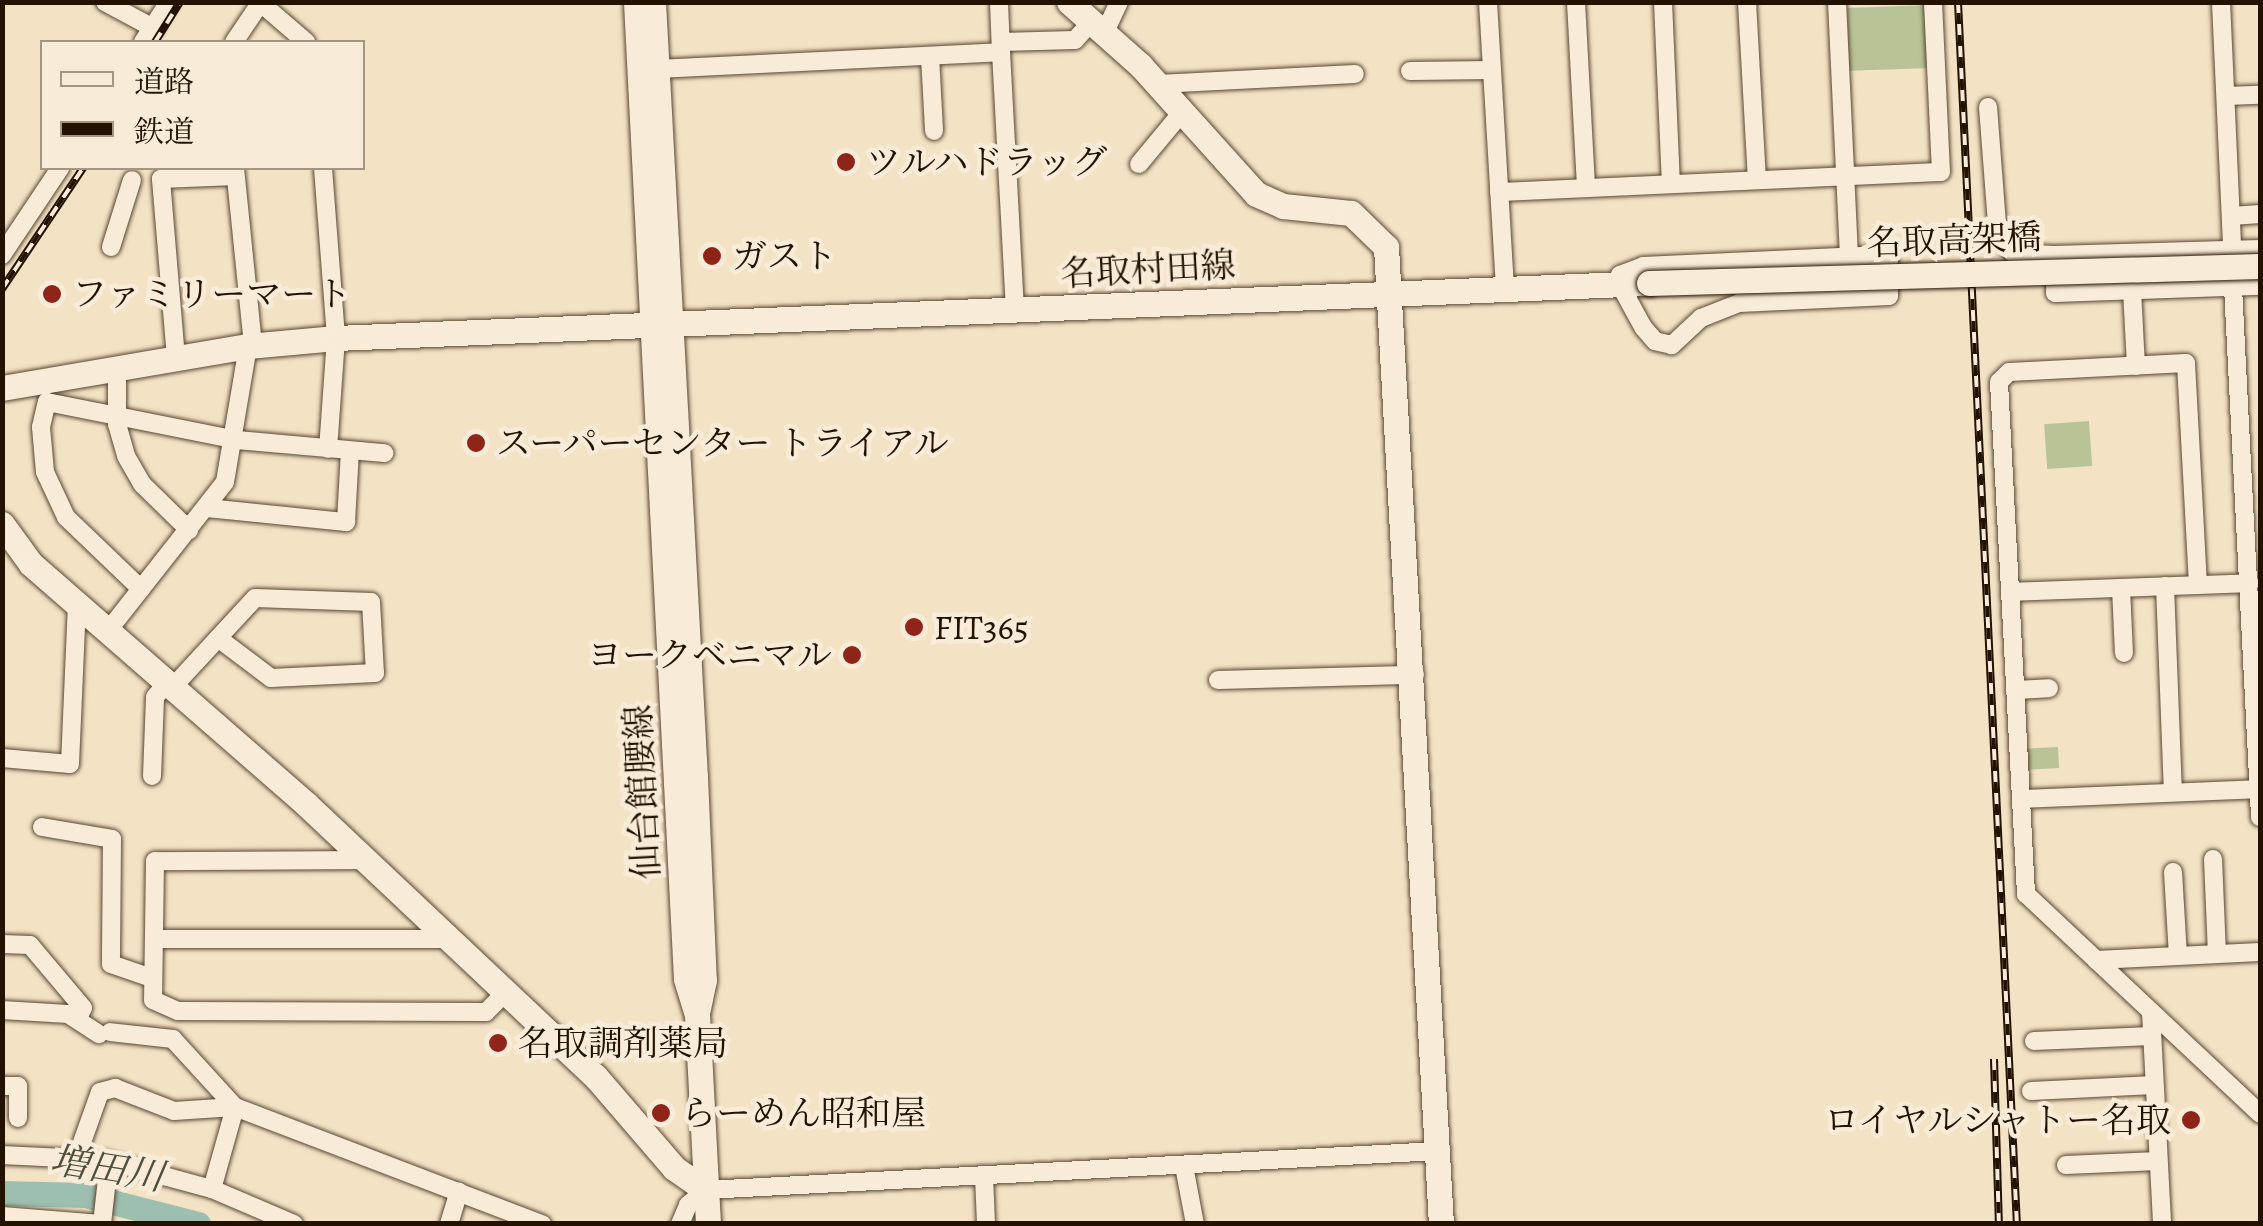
<!DOCTYPE html>
<html>
<head>
<meta charset="utf-8">
<style>
	body { margin:0 }
	#map { position:relative; width:2263px; height:1226px; overflow:hidden; background:#f4e2c5; font-family:Alegreya,"Noto Serif JP",serif }
	div>[style] { position:absolute }
	.green>* { inset:0; background:#b8c497; transform-origin:0 0 }
	.river>* { height:25px; margin:-12.5px; padding:0 12.5px; transform-origin:12.5px; border-radius:12.5px; background:#9dbfaf }
	.roads { filter:drop-shadow(0 0 2px #584631) drop-shadow(0 0 2px #584631) }
	.street>* { height:18px; margin:-9px; padding:0 9px; transform-origin:9px; border-radius:9px; background:#f8ecd9 }
	.secondary>* { height:25px; margin:-12.5px; padding:0 12.5px; transform-origin:12.5px; border-radius:12.5px; background:#f8ecd9 }
	.rail>* { height:8px; margin-top:-4px; transform-origin:0; background:repeating-linear-gradient(90deg,#f8ecd9 0 11px,#241200 0 22px); box-sizing:border-box; border-block:2px solid #241200 }
	.bridges { filter:drop-shadow(0 0 2px #241200) drop-shadow(0 0 2px #241200) }
	.secondary-bridge>* { height:25px; margin:-12.5px; padding:0 12.5px; transform-origin:12.5px; border-radius:12.5px; background:#f8ecd9 }
	.dots>* { width:28px; height:28px; translate:-50% -50%; box-sizing:border-box; border:5px solid #f8ecd9; border-radius:50% }
	span { translate:-50% -50%; white-space:nowrap; text-align:center; line-height:1.15; -webkit-text-stroke:9px #f8ecd9; paint-order:stroke }
	.poi-label { font-size:35px; color:#241200 }
	.left { translate:0 -50%; text-align:left }
	.right { translate:-100% -50%; text-align:right }
	.street-label { font-size:35px; color:#241200 }
	.water-label { font-size:38px; color:#4e4f3d; font-style:italic }
	.frame { position:absolute; inset:0; border:5px solid #241200; pointer-events:none }
	.legend { position:absolute; left:40px; top:40px; width:325px; height:130px; box-sizing:border-box; background:#f8ecd9; border:2px solid #a39582; margin:0; padding:12px 18px; list-style:none; font-size:30px; color:#241200 }
	.legend li { display:flex; align-items:center; gap:20px; height:50px }
	.legend b { width:50px; border:2px solid #a39582 }
</style>
</head>
<body>
<div id="map">
	<div class="green">
		<i style="left:1930px;top:5px;width:63px;height:83px;rotate:88deg"></i>
		<i style="left:2089px;top:421px;width:45px;height:45px;rotate:86deg"></i>
		<i style="left:2058px;top:747px;width:21px;height:34px;rotate:87deg"></i>
	</div>
	<div class="river">
		<i style="left:2px;top:1193px;width:83px;rotate:1.4deg"></i>
		<i style="left:85px;top:1195px;width:117px;rotate:14.4deg"></i>
	</div>
	<div class="roads">
		<div class="street">
			<i style="left:105px;top:2px;width:55px;rotate:28.4deg"></i>
			<i style="left:1488px;top:2px;width:286px;rotate:86.6deg"></i>
			<i style="left:1576px;top:2px;width:186px;rotate:86.9deg"></i>
			<i style="left:1663px;top:2px;width:182px;rotate:87.5deg"></i>
			<i style="left:1747px;top:2px;width:178px;rotate:86.8deg"></i>
			<i style="left:1837px;top:2px;width:255px;rotate:87.3deg"></i>
			<i style="left:2221px;top:2px;width:246px;rotate:87.4deg"></i>
			<i style="left:263px;top:5px;width:57px;rotate:40.7deg"></i>
			<i style="left:1105px;top:32px;width:33px;rotate:-65deg"></i>
			<i style="left:143px;top:42px;width:48px;rotate:-57deg"></i>
			<i style="left:234px;top:42px;width:48px;rotate:-56deg"></i>
			<i style="left:1001px;top:42px;width:74px;rotate:-1.5deg"></i>
			<i style="left:1075px;top:40px;width:25px;rotate:-48deg"></i>
			<i style="left:1001px;top:52px;width:258px;rotate:86.9deg"></i>
			<i style="left:930px;top:56px;width:75px;rotate:86.9deg"></i>
			<i style="left:656px;top:69px;width:345px;rotate:-2.8deg"></i>
			<i style="left:1001px;top:52px;width:50px;rotate:-92.3deg"></i>
			<i style="left:1410px;top:71px;width:82px;rotate:-0.7deg"></i>
			<i style="left:1158px;top:84px;width:197px;rotate:-2.9deg"></i>
			<i style="left:2226px;top:96px;width:34px;rotate:-2deg"></i>
			<i style="left:1988px;top:107px;width:130px;rotate:85.6deg"></i>
			<i style="left:1998px;top:237px;width:22px;rotate:47deg"></i>
			<i style="left:2013px;top:253px;width:41px;rotate:2.8deg"></i>
			<i style="left:1139px;top:164px;width:69px;rotate:-50.3deg"></i>
			<i style="left:235px;top:168px;width:178px;rotate:84.2deg"></i>
			<i style="left:323px;top:168px;width:170px;rotate:85.6deg"></i>
			<i style="left:336px;top:338px;width:111px;rotate:94.1deg"></i>
			<i style="left:1499px;top:192px;width:442px;rotate:-2.6deg"></i>
			<i style="left:1941px;top:172px;width:170px;rotate:-92.7deg"></i>
			<i style="left:2232px;top:216px;width:28px;rotate:-4deg"></i>
			<i style="left:111px;top:247px;width:70px;rotate:-72.6deg"></i>
			<i style="left:2260px;top:249px;width:206px;rotate:178.3deg"></i>
			<i style="left:2054px;top:255px;width:38px;rotate:88deg"></i>
			<i style="left:2055px;top:293px;width:205px;rotate:-2deg"></i>
			<i style="left:2px;top:255px;width:105px;rotate:-56.3deg"></i>
			<i style="left:1889px;top:255px;width:41px;rotate:90deg"></i>
			<i style="left:1889px;top:296px;width:150px;rotate:177.3deg"></i>
			<i style="left:1739px;top:303px;width:41px;rotate:158.5deg"></i>
			<i style="left:1701px;top:318px;width:40px;rotate:137deg"></i>
			<i style="left:1672px;top:345px;width:17px;rotate:-167deg"></i>
			<i style="left:1655px;top:341px;width:18px;rotate:-131deg"></i>
			<i style="left:1643px;top:327px;width:48px;rotate:-118.7deg"></i>
			<i style="left:1620px;top:285px;width:10px;rotate:-90deg"></i>
			<i style="left:1620px;top:275px;width:25px;rotate:-21deg"></i>
			<i style="left:1643px;top:266px;width:246px;rotate:-2.6deg"></i>
			<i style="left:2233px;top:287px;width:531px;rotate:87.08deg"></i>
			<i style="left:2132px;top:290px;width:76px;rotate:87deg"></i>
			<i style="left:176px;top:358px;width:180px;rotate:-94.8deg"></i>
			<i style="left:161px;top:179px;width:74px;rotate:-2.3deg"></i>
			<i style="left:117px;top:368px;width:56px;rotate:90deg"></i>
			<i style="left:117px;top:424px;width:33px;rotate:74deg"></i>
			<i style="left:126px;top:456px;width:32px;rotate:60deg"></i>
			<i style="left:142px;top:484px;width:66px;rotate:44.4deg"></i>
			<i style="left:207px;top:508px;width:140px;rotate:5.8deg"></i>
			<i style="left:346px;top:522px;width:71px;rotate:-86.8deg"></i>
			<i style="left:2198px;top:585px;width:222px;rotate:-93.1deg"></i>
			<i style="left:2186px;top:363px;width:177px;rotate:177.1deg"></i>
			<i style="left:2009px;top:372px;width:14px;rotate:135deg"></i>
			<i style="left:1999px;top:382px;width:513px;rotate:86.98deg"></i>
			<i style="left:2026px;top:894px;width:321px;rotate:43.2deg"></i>
			<i style="left:2165px;top:586px;width:206px;rotate:87.8deg"></i>
			<i style="left:2121px;top:588px;width:65px;rotate:87.4deg"></i>
			<i style="left:141px;top:589px;width:104px;rotate:-136.2deg"></i>
			<i style="left:66px;top:517px;width:50px;rotate:-115deg"></i>
			<i style="left:45px;top:472px;width:45px;rotate:-95.1deg"></i>
			<i style="left:41px;top:427px;width:26px;rotate:-77deg"></i>
			<i style="left:47px;top:402px;width:194px;rotate:11.3deg"></i>
			<i style="left:237px;top:440px;width:148px;rotate:5.1deg"></i>
			<i style="left:2010px;top:592px;width:240px;rotate:-2.1deg"></i>
			<i style="left:107px;top:632px;width:191px;rotate:-51.8deg"></i>
			<i style="left:225px;top:482px;width:138px;rotate:-80.4deg"></i>
			<i style="left:1218px;top:680px;width:197px;rotate:-1.5deg"></i>
			<i style="left:171px;top:689px;width:69px;rotate:-47.3deg"></i>
			<i style="left:218px;top:638px;width:54px;rotate:-47.2deg"></i>
			<i style="left:255px;top:598px;width:116px;rotate:2deg"></i>
			<i style="left:371px;top:602px;width:71px;rotate:86.8deg"></i>
			<i style="left:375px;top:673px;width:104px;rotate:177.2deg"></i>
			<i style="left:271px;top:678px;width:66px;rotate:-143deg"></i>
			<i style="left:2016px;top:690px;width:33px;rotate:-3deg"></i>
			<i style="left:2px;top:758px;width:68px;rotate:5deg"></i>
			<i style="left:70px;top:764px;width:158px;rotate:-87.5deg"></i>
			<i style="left:152px;top:776px;width:79px;rotate:-87.8deg"></i>
			<i style="left:155px;top:697px;width:17px;rotate:-50deg"></i>
			<i style="left:2022px;top:799px;width:237px;rotate:-2.4deg"></i>
			<i style="left:42px;top:827px;width:71px;rotate:9.7deg"></i>
			<i style="left:112px;top:839px;width:125px;rotate:90.5deg"></i>
			<i style="left:111px;top:964px;width:43px;rotate:18.9deg"></i>
			<i style="left:2213px;top:859px;width:95px;rotate:87.6deg"></i>
			<i style="left:364px;top:860px;width:209px;rotate:179.7deg"></i>
			<i style="left:155px;top:861px;width:139px;rotate:90.8deg"></i>
			<i style="left:153px;top:1000px;width:27px;rotate:24deg"></i>
			<i style="left:178px;top:1011px;width:308px;rotate:0.2deg"></i>
			<i style="left:486px;top:1012px;width:28px;rotate:-45deg"></i>
			<i style="left:2173px;top:872px;width:84px;rotate:86.6deg"></i>
			<i style="left:154px;top:939px;width:294px"></i>
			<i style="left:2px;top:944px;width:28px;rotate:2deg"></i>
			<i style="left:30px;top:945px;width:82px;rotate:49.9deg"></i>
			<i style="left:83px;top:1008px;width:13px;rotate:117deg"></i>
			<i style="left:2096px;top:960px;width:164px;rotate:-2.8deg"></i>
			<i style="left:2px;top:1010px;width:66px;rotate:3.5deg"></i>
			<i style="left:68px;top:1014px;width:37px;rotate:33deg"></i>
			<i style="left:2151px;top:1012px;width:212px;rotate:87deg"></i>
			<i style="left:2034px;top:1041px;width:117px;rotate:-2.4deg"></i>
			<i style="left:2px;top:1086px;width:16px"></i>
			<i style="left:18px;top:1086px;width:32px;rotate:90deg"></i>
			<i style="left:2031px;top:1091px;width:123px;rotate:-2.8deg"></i>
			<i style="left:2px;top:1155px;width:103px;rotate:2.8deg"></i>
			<i style="left:105px;top:1160px;width:111px;rotate:15.2deg"></i>
			<i style="left:212px;top:1189px;width:89px;rotate:23.1deg"></i>
			<i style="left:76px;top:1159px;width:71px;rotate:-70.3deg"></i>
			<i style="left:100px;top:1092px;width:16px;rotate:-15deg"></i>
			<i style="left:115px;top:1088px;width:63px;rotate:21.3deg"></i>
			<i style="left:174px;top:1111px;width:61px;rotate:-3.8deg"></i>
			<i style="left:235px;top:1107px;width:92px;rotate:-132.4deg"></i>
			<i style="left:173px;top:1039px;width:63px;rotate:-173.7deg"></i>
			<i style="left:2066px;top:1165px;width:92px;rotate:-2.5deg"></i>
			<i style="left:1184px;top:1166px;width:59px;rotate:79.3deg"></i>
			<i style="left:984px;top:1176px;width:48px;rotate:87.6deg"></i>
			<i style="left:212px;top:1189px;width:85px;rotate:-74.3deg"></i>
			<i style="left:235px;top:1107px;width:329px;rotate:20.9deg"></i>
			<i style="left:2px;top:1216px;width:99px;rotate:4.6deg"></i>
			<i style="left:102px;top:1224px;width:63px;rotate:-83.7deg"></i>
			<i style="left:449px;top:1224px;width:34px;rotate:-73deg"></i>
			<i style="left:680px;top:1224px;width:21px;rotate:-67deg"></i>
			<i style="left:688px;top:1205px;width:23px;rotate:-40deg"></i>
			<i style="left:706px;top:1190px;width:732px;rotate:-3.05deg"></i>
		</div>
		<div class="secondary">
			<i style="left:636px;top:2px;width:978px;rotate:87.07deg"></i>
			<i style="left:686px;top:979px;width:37px;rotate:73deg"></i>
			<i style="left:697px;top:1014px;width:210px;rotate:87deg"></i>
			<i style="left:653px;top:2px;width:776px;rotate:86.9deg"></i>
			<i style="left:695px;top:777px;width:203px;rotate:87.5deg"></i>
			<i style="left:704px;top:980px;width:30px;rotate:102deg"></i>
			<i style="left:1069px;top:2px;width:95px;rotate:41.6deg"></i>
			<i style="left:1140px;top:65px;width:173px;rotate:48deg"></i>
			<i style="left:1256px;top:194px;width:30px;rotate:24deg"></i>
			<i style="left:1283px;top:206px;width:68px;rotate:5.9deg"></i>
			<i style="left:1351px;top:213px;width:49px;rotate:44.2deg"></i>
			<i style="left:1386px;top:247px;width:979px;rotate:86.78deg"></i>
			<i style="left:2px;top:388px;width:250px;rotate:-9.7deg"></i>
			<i style="left:248px;top:346px;width:88px;rotate:-5.2deg"></i>
			<i style="left:336px;top:338px;width:1314px;rotate:-2.4deg"></i>
			<i style="left:2px;top:524px;width:49px;rotate:54.1deg"></i>
			<i style="left:31px;top:564px;width:365px;rotate:41.1deg"></i>
			<i style="left:306px;top:804px;width:397px;rotate:43.3deg"></i>
			<i style="left:595px;top:1076px;width:121px;rotate:49.3deg"></i>
			<i style="left:674px;top:1168px;width:39px;rotate:35deg"></i>
		</div>
	</div>
	<div class="rail">
		<i style="left:1958px;top:2px;width:1223px;rotate:87.24deg"></i>
		<i style="left:155px;top:42px;width:47px;rotate:-58deg"></i>
		<i style="left:2px;top:289px;width:146px;rotate:-56.2deg"></i>
		<i style="left:1994px;top:1059px;width:165px;rotate:88.3deg"></i>
	</div>
	<div class="bridges">
		<div class="secondary-bridge">
			<i style="left:1649px;top:283px;width:611px;rotate:-1.59deg"></i>
		</div>
	</div>
	<div class="dots">
		<i style="left:846px;top:162px;background:#8f2418"></i>
		<i style="left:712px;top:256px;background:#8f2418"></i>
		<i style="left:52px;top:294px;background:#8f2418"></i>
		<i style="left:476px;top:443px;background:#8f2418"></i>
		<i style="left:914px;top:627px;background:#8f2418"></i>
		<i style="left:852px;top:655px;background:#8f2418"></i>
		<i style="left:498px;top:1043px;background:#8f2418"></i>
		<i style="left:661px;top:1113px;background:#8f2418"></i>
		<i style="left:2191px;top:1120px;background:#8f2418"></i>
	</div>
	<div class="poi-label">
		<span class="left" style="left:866px;top:162px">ツルハドラッグ</span>
		<span class="left" style="left:732px;top:256px">ガスト</span>
		<span class="left" style="left:72px;top:294px">ファミリーマート</span>
		<span class="left" style="left:496px;top:443px">スーパーセンター トライアル</span>
		<span class="left" style="left:934px;top:627px">FIT365</span>
		<span class="right" style="left:832px;top:655px">ヨークベニマル</span>
		<span class="left" style="left:518px;top:1043px">名取調剤薬局</span>
		<span class="left" style="left:681px;top:1113px">らーめん昭和屋</span>
		<span class="right" style="left:2171px;top:1120px">ロイヤルシャトー名取</span>
	</div>
	<div class="street-label">
		<span style="left:1954px;top:240px;rotate:-2deg">名取高架橋</span>
		<span style="left:1148px;top:269px;rotate:-3deg">名取村田線</span>
		<span style="left:642px;top:792px;rotate:-93deg">仙台館腰線</span>
	</div>
	<div class="water-label">
		<span style="left:107px;top:1169px;rotate:9deg">増田川</span>
	</div>
	<div class="frame"></div>
	<ul class="legend">
	<li><b style="height:12px;background:#f8ecd9"></b>道路</li>
	<li><b style="height:12px;background:#241200"></b>鉄道</li>
	</ul>
</div>
</body>
</html>
